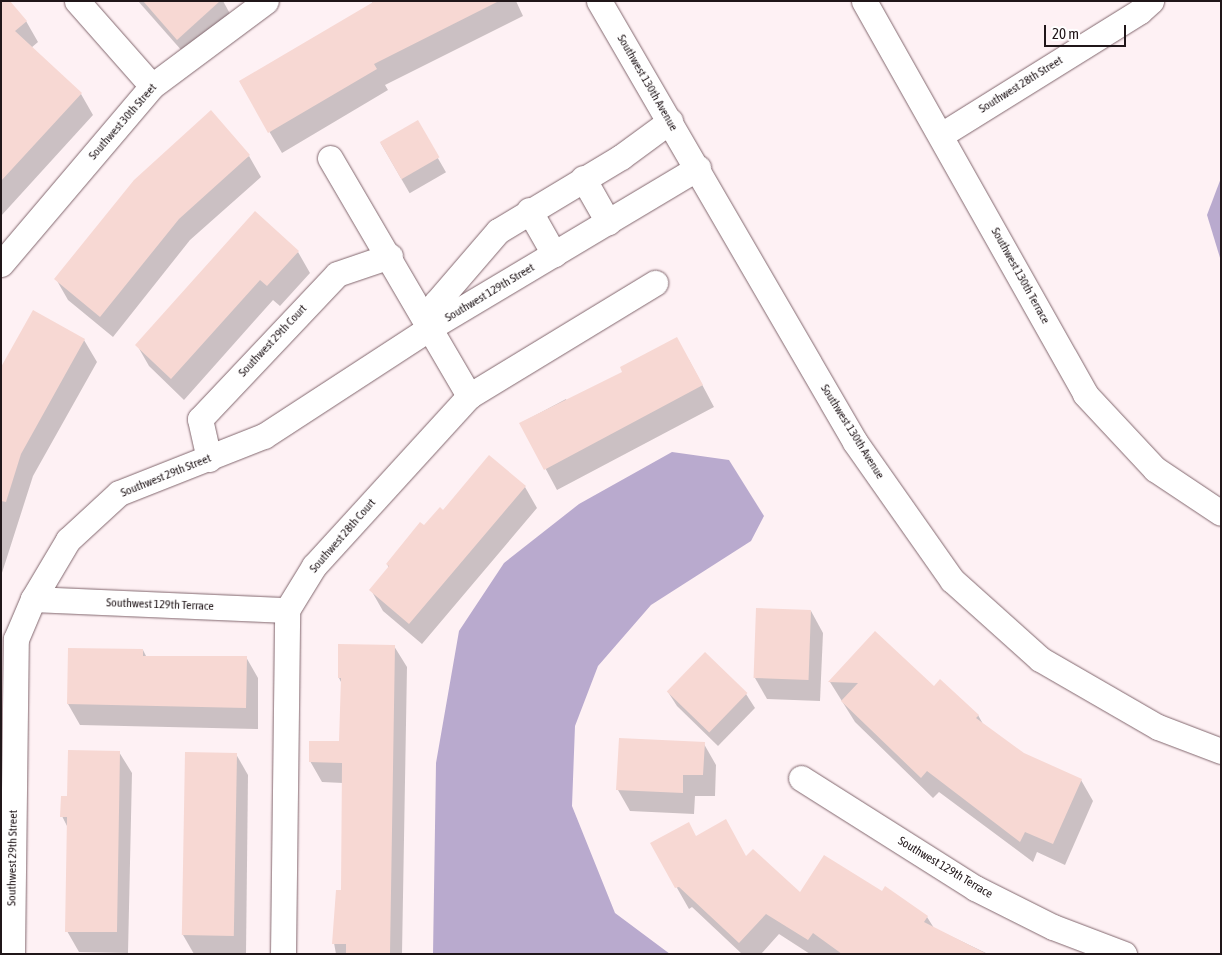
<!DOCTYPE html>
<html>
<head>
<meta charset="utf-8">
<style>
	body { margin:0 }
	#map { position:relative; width:1222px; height:955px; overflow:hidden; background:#fef1f4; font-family:"Asap Condensed",sans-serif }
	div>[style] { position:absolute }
	.water>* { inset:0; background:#b9aace }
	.shadow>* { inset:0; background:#0003; transform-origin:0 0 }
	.building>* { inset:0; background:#f7d8d3; transform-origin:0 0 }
	.roads { filter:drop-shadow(0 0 1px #82676e) drop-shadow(0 0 1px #82676e) }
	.minor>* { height:25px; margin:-12.5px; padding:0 12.5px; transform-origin:12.5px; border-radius:12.5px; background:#fff }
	span { translate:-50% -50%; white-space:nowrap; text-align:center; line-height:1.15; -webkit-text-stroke:4px #fff; paint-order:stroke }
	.street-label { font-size:12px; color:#201619 }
	.frame { position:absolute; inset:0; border:2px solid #201619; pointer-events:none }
	.scale { position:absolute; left:1044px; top:25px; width:82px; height:22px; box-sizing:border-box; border:2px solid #201619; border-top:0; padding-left:6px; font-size:15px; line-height:18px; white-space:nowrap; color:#201619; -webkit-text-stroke:4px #fff; paint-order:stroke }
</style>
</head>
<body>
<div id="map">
	<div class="water">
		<i style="clip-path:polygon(1221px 178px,1221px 261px,1207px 215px)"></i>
		<i style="clip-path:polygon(672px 452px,729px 460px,764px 516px,751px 541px,651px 605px,598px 666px,575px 726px,572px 806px,615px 913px,670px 954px,433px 954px,436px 763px,459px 631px,504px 563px,579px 504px)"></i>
	</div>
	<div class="shadow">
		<i style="clip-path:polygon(1px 1px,26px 21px,38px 42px,31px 48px,81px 94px,93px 115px,1px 216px)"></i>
		<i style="clip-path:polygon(138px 1px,223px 1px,234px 21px,190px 60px)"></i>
		<i style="clip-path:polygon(372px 1px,516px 1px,523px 16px,385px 85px,388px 90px,282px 153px,240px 82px,373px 4px)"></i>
		<i style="left:417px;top:122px;width:58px;height:42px;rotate:60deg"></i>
		<i style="clip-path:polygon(249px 156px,261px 177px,190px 240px,113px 337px,68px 300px,56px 279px)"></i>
		<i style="clip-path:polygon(298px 252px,310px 273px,280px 306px,273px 300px,184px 400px,149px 366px,137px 345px)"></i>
		<i style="clip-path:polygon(33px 312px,84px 340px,97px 362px,33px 476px,1px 576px,1px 369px)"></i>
		<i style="clip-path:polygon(689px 360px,714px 407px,557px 490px,521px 423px,566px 399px,567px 402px)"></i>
		<i style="clip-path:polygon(489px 457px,525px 487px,537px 508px,422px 644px,383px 611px,371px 590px,389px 568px,387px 564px,443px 511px)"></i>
		<i style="clip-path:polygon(757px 610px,811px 611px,823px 633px,820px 701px,767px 699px,755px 678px)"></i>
		<i style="clip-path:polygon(875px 633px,934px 687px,978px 715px,983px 724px,1023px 754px,1081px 780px,1093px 801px,1065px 865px,1037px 852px,1033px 862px,939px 792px,933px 798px,855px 722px,830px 682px)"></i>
		<i style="clip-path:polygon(394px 646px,407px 667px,402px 954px,336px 954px,334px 943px,342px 892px,343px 783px,322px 782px,310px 761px,340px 743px,342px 684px,339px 678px)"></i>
		<i style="clip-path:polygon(69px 649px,143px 650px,147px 658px,246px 657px,258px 678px,258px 729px,80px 725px,68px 704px)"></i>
		<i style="clip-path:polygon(705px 654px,746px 694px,755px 708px,718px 746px,677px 706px,668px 692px)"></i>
		<i style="clip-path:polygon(704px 744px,716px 765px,715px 796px,695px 796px,694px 814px,630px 811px,618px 790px)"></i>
		<i style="clip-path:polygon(119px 752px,132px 773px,128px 953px,79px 952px,67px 931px,68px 828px,62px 816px,68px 797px)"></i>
		<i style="clip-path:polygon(236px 754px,248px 775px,246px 954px,194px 954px,183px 935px)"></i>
		<i style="clip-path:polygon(696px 837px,747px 857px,800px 894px,882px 893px,885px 888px,927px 917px,934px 928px,988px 954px,810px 954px,779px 934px,761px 954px,742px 954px,692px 907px,689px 909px,652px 844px)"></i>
	</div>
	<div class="building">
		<i style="clip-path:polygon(1px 1px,10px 1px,27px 21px,15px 31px,82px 93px,1px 181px)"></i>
		<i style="clip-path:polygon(143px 1px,220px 1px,177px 40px)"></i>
		<i style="clip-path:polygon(375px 1px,499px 1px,374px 64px,377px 69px,268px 133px,239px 81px)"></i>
		<i style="clip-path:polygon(211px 110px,250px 155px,179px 219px,100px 317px,54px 279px,134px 180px)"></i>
		<i style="left:418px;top:120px;width:43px;height:44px;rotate:60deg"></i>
		<i style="clip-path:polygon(255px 211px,299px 251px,267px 286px,260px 280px,171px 379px,135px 345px)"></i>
		<i style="clip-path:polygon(33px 310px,85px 339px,21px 454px,6px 502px,1px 501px,1px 367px)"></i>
		<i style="clip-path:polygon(677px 337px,703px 385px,544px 470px,519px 423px,622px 372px,620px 367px)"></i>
		<i style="clip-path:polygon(489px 455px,526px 486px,409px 624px,369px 590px,389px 566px,386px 564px,420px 522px,424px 525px,440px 507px,443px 510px)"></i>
		<i style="left:756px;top:608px;width:55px;height:70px;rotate:2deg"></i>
		<i style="clip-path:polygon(875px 631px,934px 686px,940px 679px,979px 715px,976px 718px,1024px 753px,1082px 779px,1053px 844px,1025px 832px,1020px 842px,927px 771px,921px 778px,841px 701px,858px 683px,828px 682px)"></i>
		<i style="clip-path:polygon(338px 644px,395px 645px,390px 954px,346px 954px,346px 944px,332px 944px,336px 890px,341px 890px,342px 763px,309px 762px,309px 741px,339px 741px,341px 678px,338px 678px)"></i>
		<i style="clip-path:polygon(68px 648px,143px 649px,143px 656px,247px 656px,246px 708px,67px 704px)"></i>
		<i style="left:705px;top:652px;width:59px;height:55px;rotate:44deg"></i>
		<i style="clip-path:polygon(619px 738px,705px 742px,703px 775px,683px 775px,683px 793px,616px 790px)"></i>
		<i style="clip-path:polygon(68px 750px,120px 751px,117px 932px,65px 932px,67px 817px,60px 817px,61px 796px,67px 796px)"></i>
		<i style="left:185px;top:752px;width:52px;height:183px;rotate:1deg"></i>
		<i style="clip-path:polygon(726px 819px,746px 856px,753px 849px,800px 892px,824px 855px,882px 891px,885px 886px,928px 916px,924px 922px,987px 954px,842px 954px,813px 933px,808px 940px,766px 914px,739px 943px,679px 887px,675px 888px,650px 843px,689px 822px,696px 836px)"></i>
	</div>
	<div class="roads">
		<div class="minor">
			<i style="left:77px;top:1px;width:113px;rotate:48.6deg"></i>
			<i style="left:599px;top:1px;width:510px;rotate:59.86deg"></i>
			<i style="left:855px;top:442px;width:169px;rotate:54.9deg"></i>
			<i style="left:952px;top:580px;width:118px;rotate:41.9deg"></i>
			<i style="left:1040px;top:659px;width:136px;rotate:30deg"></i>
			<i style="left:1158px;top:727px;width:67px;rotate:20.9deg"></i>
			<i style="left:864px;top:1px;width:451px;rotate:60.6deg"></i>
			<i style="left:1085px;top:394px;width:103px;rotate:47deg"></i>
			<i style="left:1155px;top:469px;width:79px;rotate:33.7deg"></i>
			<i style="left:941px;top:135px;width:234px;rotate:-31.9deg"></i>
			<i style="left:1140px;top:11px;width:15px;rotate:-42deg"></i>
			<i style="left:330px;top:158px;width:276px;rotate:59.7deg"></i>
			<i style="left:583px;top:178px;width:51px;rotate:60.4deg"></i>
			<i style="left:529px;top:210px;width:51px;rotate:60.4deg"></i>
			<i style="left:1px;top:264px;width:233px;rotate:-49.7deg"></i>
			<i style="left:152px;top:86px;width:142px;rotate:-36.7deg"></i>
			<i style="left:431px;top:327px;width:25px;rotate:-78deg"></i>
			<i style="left:436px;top:303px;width:95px;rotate:-49.3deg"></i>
			<i style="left:498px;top:231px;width:144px;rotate:-31deg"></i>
			<i style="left:621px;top:157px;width:61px;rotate:-36.3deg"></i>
			<i style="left:209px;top:459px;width:41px;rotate:-102.7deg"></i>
			<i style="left:200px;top:419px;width:199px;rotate:-46.6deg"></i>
			<i style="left:337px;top:274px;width:56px;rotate:-18.8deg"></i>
			<i style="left:33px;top:599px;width:254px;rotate:2.5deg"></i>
			<i style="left:801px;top:778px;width:206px;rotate:32.3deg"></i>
			<i style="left:975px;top:888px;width:87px;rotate:26.6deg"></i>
			<i style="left:1053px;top:927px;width:76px;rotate:20.8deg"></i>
			<i style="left:12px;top:954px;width:315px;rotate:-89.3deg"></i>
			<i style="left:16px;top:639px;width:43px;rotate:-67deg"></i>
			<i style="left:33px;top:599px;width:69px;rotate:-59.3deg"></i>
			<i style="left:68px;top:540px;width:69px;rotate:-42.7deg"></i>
			<i style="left:119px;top:493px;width:156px;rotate:-21.5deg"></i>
			<i style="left:264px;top:436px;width:199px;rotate:-33.1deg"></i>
			<i style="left:431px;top:327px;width:311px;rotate:-30.8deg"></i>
			<i style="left:283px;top:954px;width:344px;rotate:-89.3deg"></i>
			<i style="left:287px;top:610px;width:52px;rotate:-58.5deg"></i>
			<i style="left:314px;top:566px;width:230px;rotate:-47.6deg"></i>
			<i style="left:469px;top:396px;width:218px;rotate:-31.3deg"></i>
		</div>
	</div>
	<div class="street-label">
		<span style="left:647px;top:83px;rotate:60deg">Southwest 130th Avenue</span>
		<span style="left:1021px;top:85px;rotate:-32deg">Southwest 28th Street</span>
		<span style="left:123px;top:122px;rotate:-49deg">Southwest 30th Street</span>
		<span style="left:1020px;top:276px;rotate:61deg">Southwest 130th Terrace</span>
		<span style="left:490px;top:293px;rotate:-31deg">Southwest 129th Street</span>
		<span style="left:273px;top:341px;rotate:-47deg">Southwest 29th Court</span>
		<span style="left:852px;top:432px;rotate:58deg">Southwest 130th Avenue</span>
		<span style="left:166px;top:476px;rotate:-22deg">Southwest 29th Street</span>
		<span style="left:343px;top:536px;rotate:-49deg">Southwest 28th Court</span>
		<span style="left:160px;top:605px;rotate:2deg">Southwest 129th Terrace</span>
		<span style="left:13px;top:858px;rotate:-89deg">Southwest 29th Street</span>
		<span style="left:945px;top:868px;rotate:31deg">Southwest 129th Terrace</span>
	</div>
	<div class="frame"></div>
	<div class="scale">20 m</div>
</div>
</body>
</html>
